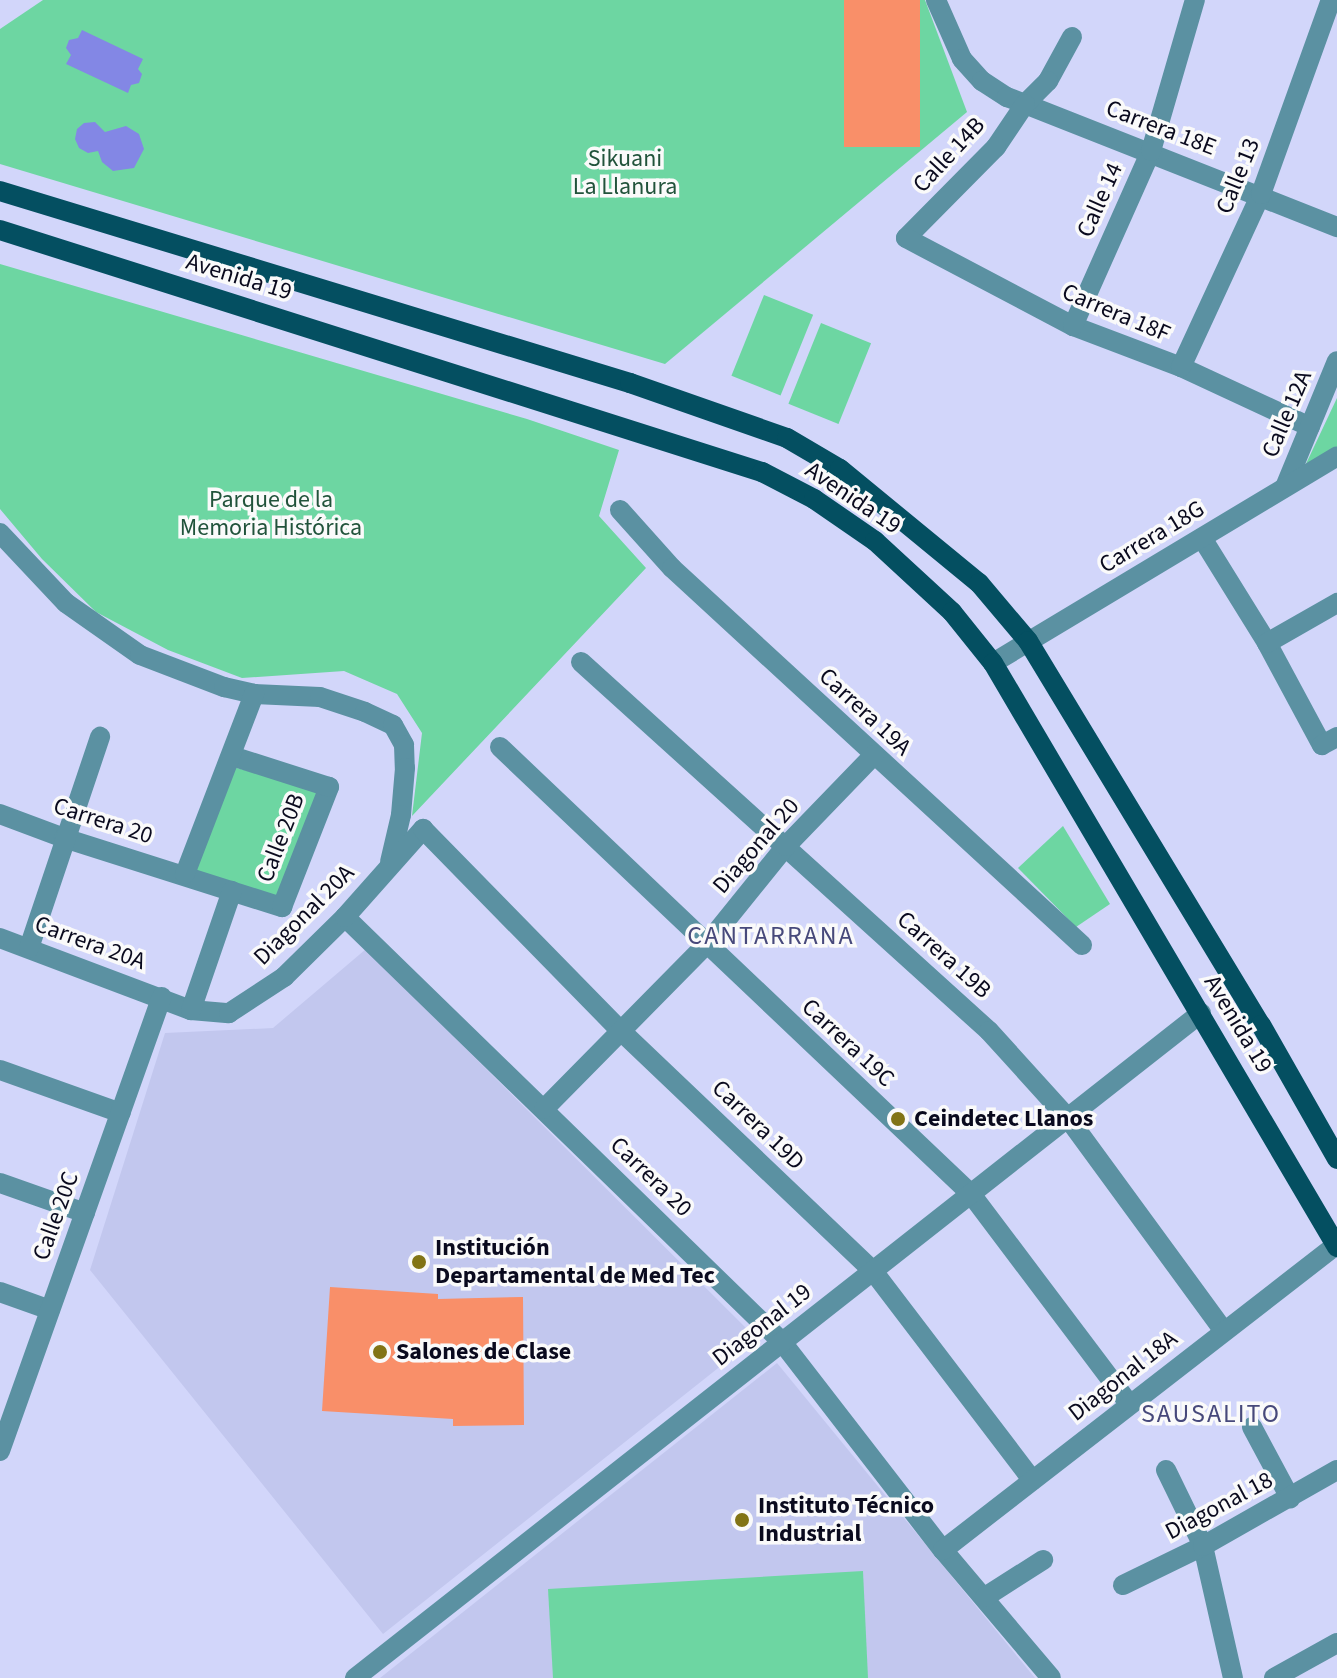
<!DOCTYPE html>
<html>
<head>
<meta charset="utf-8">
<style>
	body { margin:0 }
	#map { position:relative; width:1337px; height:1678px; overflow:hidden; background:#d2d6fa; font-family:"Source Sans 3",sans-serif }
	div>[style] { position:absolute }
	.built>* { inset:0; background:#c2c7ee }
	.green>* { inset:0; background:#6dd6a2; transform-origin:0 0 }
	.water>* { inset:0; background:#8387e5 }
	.building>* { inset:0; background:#f98f69; transform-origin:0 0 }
	.minor>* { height:20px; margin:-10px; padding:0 10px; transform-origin:10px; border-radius:10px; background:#5b91a2 }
	.major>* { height:20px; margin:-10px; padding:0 10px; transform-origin:10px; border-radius:10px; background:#044f61 }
	.dots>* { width:22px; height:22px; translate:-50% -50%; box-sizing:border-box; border:4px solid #fafafa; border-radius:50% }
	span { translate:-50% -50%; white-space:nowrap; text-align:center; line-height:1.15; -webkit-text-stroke:7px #fafafa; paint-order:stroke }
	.street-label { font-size:24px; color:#0a0a1e }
	.park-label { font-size:24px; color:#21533b }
	.poi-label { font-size:24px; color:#0a0a1e; font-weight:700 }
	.left { translate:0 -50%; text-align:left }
	.neighbourhood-label { font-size:26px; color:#47497b; letter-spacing:2px }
</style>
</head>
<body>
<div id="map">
	<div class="built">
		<i style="clip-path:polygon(366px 949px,756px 1338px,383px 1634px,90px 1270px,165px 1033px,273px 1028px)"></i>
		<i style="clip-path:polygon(777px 1363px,1035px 1678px,380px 1678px)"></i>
	</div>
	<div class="green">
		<i style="clip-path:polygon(43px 0,925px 0,967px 112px,665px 364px,0 164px,0 29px)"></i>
		<i style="clip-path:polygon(0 264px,527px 419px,619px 450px,599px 516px,646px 568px,412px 816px,422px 733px,397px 694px,344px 671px,242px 678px,168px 650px,96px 612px,42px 559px,0 509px)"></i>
		<i style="left:764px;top:295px;width:53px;height:87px;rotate:22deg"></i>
		<i style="left:821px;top:323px;width:54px;height:87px;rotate:22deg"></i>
		<i style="clip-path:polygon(1337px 398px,1337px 448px,1304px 468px)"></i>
		<i style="clip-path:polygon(233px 767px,325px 791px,280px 901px,189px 870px)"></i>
		<i style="clip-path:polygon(1063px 826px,1110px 904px,1076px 927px,1018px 868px)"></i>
		<i style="clip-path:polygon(863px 1571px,868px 1678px,553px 1678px,548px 1589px)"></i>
	</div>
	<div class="water">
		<i style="clip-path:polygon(82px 30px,143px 59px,138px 69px,142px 74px,139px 83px,131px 85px,128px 93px,66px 64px,71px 55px,66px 48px,69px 40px,78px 38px)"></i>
		<i style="clip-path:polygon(95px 122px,105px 132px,126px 126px,139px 134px,144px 149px,134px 168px,113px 171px,102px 162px,98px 151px,88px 153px,79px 148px,75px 139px,77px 129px,84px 123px)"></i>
	</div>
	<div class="building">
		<i style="left:844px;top:0;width:76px;height:147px"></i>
		<i style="clip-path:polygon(330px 1287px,438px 1294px,438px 1299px,523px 1297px,524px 1425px,453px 1426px,453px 1419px,322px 1411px)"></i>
	</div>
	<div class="minor">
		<i style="left:936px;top:0;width:64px;rotate:66.2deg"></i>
		<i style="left:962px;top:59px;width:30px;rotate:48deg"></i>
		<i style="left:982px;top:81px;width:30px;rotate:33deg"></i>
		<i style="left:1007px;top:97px;width:355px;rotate:21.5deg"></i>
		<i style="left:1072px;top:37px;width:50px;rotate:118.6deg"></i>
		<i style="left:1048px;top:81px;width:33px;rotate:135deg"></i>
		<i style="left:1025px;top:104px;width:52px;rotate:124deg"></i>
		<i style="left:996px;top:147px;width:128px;rotate:134.7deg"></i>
		<i style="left:906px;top:238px;width:189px;rotate:27.8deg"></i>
		<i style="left:1073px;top:326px;width:116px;rotate:20.8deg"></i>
		<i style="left:1181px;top:367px;width:142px;rotate:24.9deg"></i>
		<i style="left:1073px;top:326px;width:192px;rotate:-66deg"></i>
		<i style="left:1151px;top:151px;width:157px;rotate:-73.8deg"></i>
		<i style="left:1181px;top:367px;width:191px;rotate:-65.2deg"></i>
		<i style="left:1261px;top:194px;width:206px;rotate:-70.2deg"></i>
		<i style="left:1285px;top:487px;width:136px;rotate:-67.6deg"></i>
		<i style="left:620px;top:510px;width:78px;rotate:48.1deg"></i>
		<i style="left:672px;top:568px;width:557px;rotate:42.6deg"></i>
		<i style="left:0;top:533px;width:96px;rotate:46.7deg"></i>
		<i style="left:66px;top:603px;width:90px;rotate:35.1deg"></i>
		<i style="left:140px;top:655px;width:90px;rotate:20.9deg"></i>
		<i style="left:224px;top:687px;width:31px;rotate:13deg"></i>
		<i style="left:254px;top:694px;width:66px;rotate:2.6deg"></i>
		<i style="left:320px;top:697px;width:47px;rotate:18.4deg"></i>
		<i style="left:365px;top:712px;width:31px;rotate:25deg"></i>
		<i style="left:393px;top:725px;width:23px;rotate:61deg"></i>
		<i style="left:404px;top:745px;width:23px;rotate:88deg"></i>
		<i style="left:405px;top:768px;width:47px;rotate:94.9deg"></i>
		<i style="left:401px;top:815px;width:48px;rotate:103.2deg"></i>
		<i style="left:1202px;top:538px;width:123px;rotate:58.2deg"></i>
		<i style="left:1267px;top:643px;width:116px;rotate:61.7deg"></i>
		<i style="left:1322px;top:745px;width:17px;rotate:-28deg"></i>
		<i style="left:1267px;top:643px;width:81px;rotate:-29.7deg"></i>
		<i style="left:581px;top:662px;width:550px;rotate:42.13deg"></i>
		<i style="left:989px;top:1031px;width:118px;rotate:47.8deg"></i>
		<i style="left:1068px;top:1118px;width:264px;rotate:53.8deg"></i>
		<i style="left:993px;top:663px;width:401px;rotate:-31deg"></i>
		<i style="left:500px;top:747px;width:649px;rotate:43.5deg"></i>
		<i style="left:971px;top:1194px;width:263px;rotate:53deg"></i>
		<i style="left:0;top:814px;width:68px;rotate:20.6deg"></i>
		<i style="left:64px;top:838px;width:229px;rotate:17.6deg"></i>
		<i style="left:282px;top:907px;width:129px;rotate:-68.6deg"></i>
		<i style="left:329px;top:787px;width:102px;rotate:-162.3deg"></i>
		<i style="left:185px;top:874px;width:193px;rotate:-69deg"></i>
		<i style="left:345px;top:917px;width:610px;rotate:44.2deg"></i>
		<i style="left:782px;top:1342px;width:263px;rotate:52.3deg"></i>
		<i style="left:943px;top:1550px;width:167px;rotate:49.8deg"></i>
		<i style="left:0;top:938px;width:204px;rotate:20.7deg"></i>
		<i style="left:191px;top:1010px;width:38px;rotate:5deg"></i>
		<i style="left:229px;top:1013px;width:66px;rotate:-33.2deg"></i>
		<i style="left:284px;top:977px;width:86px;rotate:-44.5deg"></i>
		<i style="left:345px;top:917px;width:118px;rotate:-48.4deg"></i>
		<i style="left:423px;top:829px;width:283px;rotate:45.6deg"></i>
		<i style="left:621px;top:1031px;width:348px;rotate:43.6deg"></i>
		<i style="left:873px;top:1271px;width:263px;rotate:52.7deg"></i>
		<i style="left:29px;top:948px;width:223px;rotate:-71.4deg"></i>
		<i style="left:191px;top:1010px;width:126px;rotate:-71deg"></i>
		<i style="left:0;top:1070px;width:128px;rotate:19.6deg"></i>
		<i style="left:544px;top:1109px;width:231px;rotate:-45.4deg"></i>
		<i style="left:706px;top:945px;width:127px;rotate:-51.1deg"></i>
		<i style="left:786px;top:846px;width:127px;rotate:-46deg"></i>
		<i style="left:0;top:1183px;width:90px;rotate:19.4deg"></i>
		<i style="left:0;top:1292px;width:53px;rotate:19.8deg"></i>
		<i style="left:1252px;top:1427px;width:81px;rotate:61.8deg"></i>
		<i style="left:0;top:1451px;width:482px;rotate:-70.4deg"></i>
		<i style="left:1166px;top:1470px;width:85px;rotate:64deg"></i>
		<i style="left:1203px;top:1546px;width:135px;rotate:77.2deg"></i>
		<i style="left:943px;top:1550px;width:497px;rotate:-37.8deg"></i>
		<i style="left:1123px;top:1585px;width:89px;rotate:-26deg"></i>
		<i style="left:1203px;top:1546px;width:154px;rotate:-29.6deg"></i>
		<i style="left:985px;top:1597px;width:69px;rotate:-32.5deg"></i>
		<i style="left:355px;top:1678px;width:1076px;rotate:-38.17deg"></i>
		<i style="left:1274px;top:1678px;width:72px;rotate:-29.1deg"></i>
	</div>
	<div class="major">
		<i style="left:0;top:191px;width:659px;rotate:16.95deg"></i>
		<i style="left:630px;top:383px;width:166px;rotate:19.3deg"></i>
		<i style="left:787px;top:438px;width:61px;rotate:30.3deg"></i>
		<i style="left:840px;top:469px;width:180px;rotate:39.4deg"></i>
		<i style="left:979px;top:583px;width:76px;rotate:49.8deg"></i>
		<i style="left:1028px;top:641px;width:449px;rotate:58.8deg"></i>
		<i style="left:1261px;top:1025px;width:154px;rotate:60.4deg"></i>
		<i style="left:0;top:230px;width:800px;rotate:17.62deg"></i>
		<i style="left:762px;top:472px;width:59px;rotate:27.4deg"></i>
		<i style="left:814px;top:499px;width:74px;rotate:34.5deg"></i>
		<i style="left:875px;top:541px;width:105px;rotate:42.7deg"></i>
		<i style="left:952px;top:612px;width:65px;rotate:51.2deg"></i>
		<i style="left:993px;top:663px;width:678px;rotate:59.5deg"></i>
	</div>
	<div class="dots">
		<i style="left:898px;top:1119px;background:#827416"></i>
		<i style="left:419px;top:1262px;background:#827416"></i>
		<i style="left:380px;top:1352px;background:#827416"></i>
		<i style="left:742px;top:1520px;background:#827416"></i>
	</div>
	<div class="street-label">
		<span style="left:1161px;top:128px;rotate:21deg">Carrera 18E</span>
		<span style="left:949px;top:155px;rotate:-47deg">Calle 14B</span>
		<span style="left:1238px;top:176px;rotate:-68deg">Calle 13</span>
		<span style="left:1100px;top:200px;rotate:-66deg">Calle 14</span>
		<span style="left:239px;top:277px;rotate:17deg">Avenida 19</span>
		<span style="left:1116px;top:313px;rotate:23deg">Carrera 18F</span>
		<span style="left:1287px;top:414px;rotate:-67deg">Calle 12A</span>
		<span style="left:853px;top:498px;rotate:34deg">Avenida 19</span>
		<span style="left:1152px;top:537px;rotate:-31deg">Carrera 18G</span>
		<span style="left:865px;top:712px;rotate:43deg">Carrera 19A</span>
		<span style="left:103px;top:821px;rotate:18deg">Carrera 20</span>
		<span style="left:281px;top:838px;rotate:-69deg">Calle 20B</span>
		<span style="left:756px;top:846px;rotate:-49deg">Diagonal 20</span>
		<span style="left:304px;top:915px;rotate:-45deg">Diagonal 20A</span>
		<span style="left:90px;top:943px;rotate:20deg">Carrera 20A</span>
		<span style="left:944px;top:955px;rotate:42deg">Carrera 19B</span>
		<span style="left:1238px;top:1024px;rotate:59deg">Avenida 19</span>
		<span style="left:848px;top:1043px;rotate:43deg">Carrera 19C</span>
		<span style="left:758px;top:1125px;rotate:44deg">Carrera 19D</span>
		<span style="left:651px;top:1177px;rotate:44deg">Carrera 20</span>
		<span style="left:56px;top:1216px;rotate:-70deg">Calle 20C</span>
		<span style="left:762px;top:1325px;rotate:-38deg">Diagonal 19</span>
		<span style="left:1123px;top:1376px;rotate:-38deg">Diagonal 18A</span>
		<span style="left:1219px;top:1506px;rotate:-28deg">Diagonal 18</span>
	</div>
	<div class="park-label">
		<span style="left:625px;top:173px">Sikuani<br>La Llanura</span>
		<span style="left:271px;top:514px">Parque de la<br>Memoria Histórica</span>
	</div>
	<div class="poi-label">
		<span class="left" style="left:914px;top:1119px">Ceindetec Llanos</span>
		<span class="left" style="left:435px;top:1262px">Institución<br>Departamental de Med Tec</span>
		<span class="left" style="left:396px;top:1352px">Salones de Clase</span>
		<span class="left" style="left:758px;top:1520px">Instituto Técnico<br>Industrial</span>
	</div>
	<div class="neighbourhood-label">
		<span style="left:771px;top:936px">CANTARRANA</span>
		<span style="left:1211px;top:1414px">SAUSALITO</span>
	</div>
</div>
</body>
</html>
